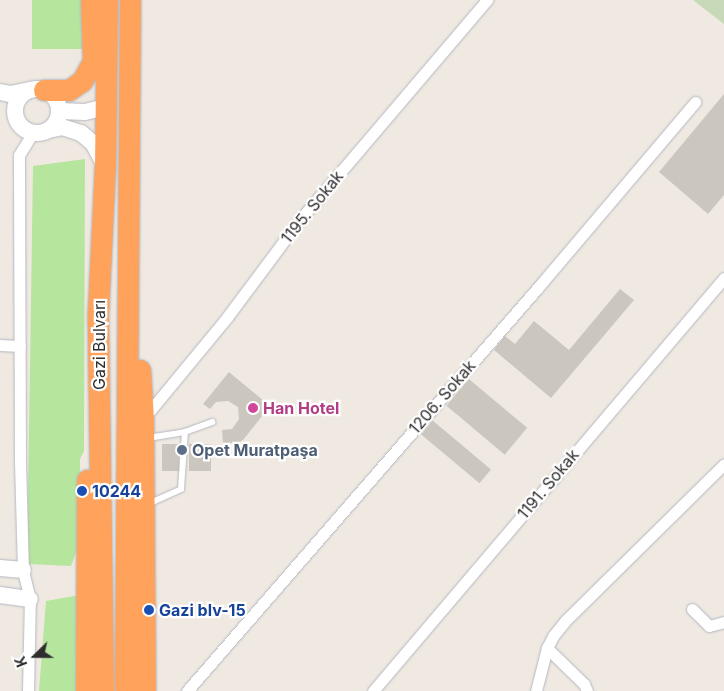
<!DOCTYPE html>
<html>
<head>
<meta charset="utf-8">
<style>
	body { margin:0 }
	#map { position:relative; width:724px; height:691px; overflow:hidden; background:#efe9e1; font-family:Inter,sans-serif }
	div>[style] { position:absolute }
	.green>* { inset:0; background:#b6e59e; transform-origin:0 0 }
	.cemetery>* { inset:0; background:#c8d9b8 }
	.building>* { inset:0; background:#cbc7bf; transform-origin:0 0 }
	.roads { filter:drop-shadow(0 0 1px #b4b7c1) drop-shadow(0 0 1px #b4b7c1) }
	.lane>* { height:5.5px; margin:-2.75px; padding:0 2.75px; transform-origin:2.75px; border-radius:2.75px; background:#fff }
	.street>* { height:11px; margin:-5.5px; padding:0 5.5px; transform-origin:5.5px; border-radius:5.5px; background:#fff }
	.secondary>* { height:16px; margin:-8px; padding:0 8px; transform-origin:8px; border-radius:8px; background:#fff }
	.secondary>.ring { margin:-8px; padding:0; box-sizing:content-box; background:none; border:16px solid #fff; border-radius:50% }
	.highway>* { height:21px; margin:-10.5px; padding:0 10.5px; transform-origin:10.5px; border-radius:10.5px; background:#ffa35c }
	.dots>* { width:14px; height:14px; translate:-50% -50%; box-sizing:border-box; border:2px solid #fff; border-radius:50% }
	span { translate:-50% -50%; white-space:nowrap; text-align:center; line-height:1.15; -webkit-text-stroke:4.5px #fff; paint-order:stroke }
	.street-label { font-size:16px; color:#2e2e2e }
	.hotel-label { font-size:16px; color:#b23c85; font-weight:700 }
	.left { translate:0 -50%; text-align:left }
	.service-label { font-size:16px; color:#4e5e75; font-weight:700 }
	.transit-label { font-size:16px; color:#164399; font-weight:700 }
	.north { position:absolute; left:10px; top:631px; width:50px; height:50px; -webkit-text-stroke:4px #fff; paint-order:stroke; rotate:248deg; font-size:14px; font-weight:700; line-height:20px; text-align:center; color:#2e2e2e }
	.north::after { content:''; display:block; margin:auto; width:18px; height:22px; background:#2e2e2e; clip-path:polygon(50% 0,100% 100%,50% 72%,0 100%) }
</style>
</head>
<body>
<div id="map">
	<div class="green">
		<i style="left:32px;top:0;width:51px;height:49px"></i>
		<i style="clip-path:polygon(85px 159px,84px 451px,80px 459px,81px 539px,71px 566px,27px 564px,33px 166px)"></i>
		<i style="clip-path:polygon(80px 595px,76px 691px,39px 691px,46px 601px)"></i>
	</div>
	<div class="cemetery">
		<i style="clip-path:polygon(693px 0,724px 0,724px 24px)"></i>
	</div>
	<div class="building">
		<i style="clip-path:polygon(724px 94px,724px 195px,708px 214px,659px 172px)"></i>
		<i style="clip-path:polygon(620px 289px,634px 300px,551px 398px,494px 350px,505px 336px,515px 344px,534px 321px,569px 350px)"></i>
		<i style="clip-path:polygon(229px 372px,270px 406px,243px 440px,237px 443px,223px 443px,222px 430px,232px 429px,239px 419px,238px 407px,228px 401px,216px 402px,210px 409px,203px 404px)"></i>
		<i style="left:469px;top:379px;width:76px;height:35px;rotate:40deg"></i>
		<i style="left:432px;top:420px;width:77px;height:18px;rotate:40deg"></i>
		<i style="left:162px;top:444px;width:17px;height:27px"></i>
		<i style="left:189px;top:444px;width:22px;height:27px"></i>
	</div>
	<div class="roads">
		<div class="lane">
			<i style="left:148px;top:438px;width:37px;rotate:-9deg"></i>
			<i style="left:185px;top:432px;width:29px;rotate:-20deg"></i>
			<i style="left:148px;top:504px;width:36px;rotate:-24deg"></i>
			<i style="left:181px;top:489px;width:57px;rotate:-86deg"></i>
		</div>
		<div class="street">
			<i style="left:0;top:345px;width:20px;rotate:3deg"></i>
			<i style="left:144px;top:418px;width:132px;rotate:-50.5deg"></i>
			<i style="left:228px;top:316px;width:117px;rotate:-53.3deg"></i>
			<i style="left:298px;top:222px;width:292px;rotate:-49.6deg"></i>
			<i style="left:692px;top:609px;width:24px;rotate:45deg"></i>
			<i style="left:709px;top:626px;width:16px;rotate:-15deg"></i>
			<i style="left:28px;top:691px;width:92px;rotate:-88.8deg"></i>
			<i style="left:30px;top:599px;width:30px;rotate:-104deg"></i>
			<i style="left:23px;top:570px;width:110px;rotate:-91.6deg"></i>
			<i style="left:20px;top:460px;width:305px;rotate:-90.2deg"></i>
			<i style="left:19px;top:155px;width:26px;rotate:-58deg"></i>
			<i style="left:187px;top:691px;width:538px;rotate:-48.99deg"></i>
			<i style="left:540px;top:285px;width:240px;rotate:-49.7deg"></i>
			<i style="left:373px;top:691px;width:542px;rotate:-49.64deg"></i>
			<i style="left:536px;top:691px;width:44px;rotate:-75.7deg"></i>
			<i style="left:587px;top:691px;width:8px;rotate:-113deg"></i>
			<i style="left:584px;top:684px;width:52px;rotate:-135.8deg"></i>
			<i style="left:547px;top:648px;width:13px;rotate:-63deg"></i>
			<i style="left:553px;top:636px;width:19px;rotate:-51deg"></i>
			<i style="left:565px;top:621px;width:223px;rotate:-44.6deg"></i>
		</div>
		<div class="secondary">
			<i class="ring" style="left:15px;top:89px;width:28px;height:28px"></i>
			<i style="left:0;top:92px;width:10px;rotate:11deg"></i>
			<i style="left:10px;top:94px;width:20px;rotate:-11deg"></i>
			<i style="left:59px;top:111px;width:26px;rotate:2deg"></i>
			<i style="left:85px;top:112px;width:21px;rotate:-14deg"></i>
			<i style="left:48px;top:130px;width:14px;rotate:-12deg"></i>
			<i style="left:62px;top:127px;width:20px;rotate:18deg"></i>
			<i style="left:81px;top:133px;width:16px;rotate:40deg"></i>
			<i style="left:93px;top:143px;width:26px;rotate:62deg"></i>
			<i style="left:0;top:568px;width:23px;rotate:5deg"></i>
			<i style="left:0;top:595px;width:30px;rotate:8deg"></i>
		</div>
		<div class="highway">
			<i style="left:44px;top:90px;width:25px"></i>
			<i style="left:69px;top:90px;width:16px;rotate:-35deg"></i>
			<i style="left:82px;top:81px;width:23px;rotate:-61deg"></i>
			<i style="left:93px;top:61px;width:61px;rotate:-91.9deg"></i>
			<i style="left:140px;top:370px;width:49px;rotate:86.5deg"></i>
			<i style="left:143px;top:419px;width:272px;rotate:89.6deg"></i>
			<i style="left:86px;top:691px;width:211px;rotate:-89.7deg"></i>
			<i style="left:103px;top:691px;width:379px;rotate:-90.8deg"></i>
			<i style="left:98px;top:312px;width:146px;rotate:-87.3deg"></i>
			<i style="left:105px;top:166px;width:166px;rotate:-89.3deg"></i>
			<i style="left:125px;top:691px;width:691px;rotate:-89.59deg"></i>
		</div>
	</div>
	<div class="dots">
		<i style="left:253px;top:408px;background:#d1479c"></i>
		<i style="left:182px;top:450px;background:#5c6f8a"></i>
		<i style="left:82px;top:491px;background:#1a4fb4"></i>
		<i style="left:149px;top:610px;background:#1a4fb4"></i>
	</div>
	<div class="street-label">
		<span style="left:312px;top:207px;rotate:-51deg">1195. Sokak</span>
		<span style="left:99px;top:345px;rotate:-90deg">Gazi Bulvarı</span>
		<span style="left:442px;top:397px;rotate:-49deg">1206. Sokak</span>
		<span style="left:548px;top:484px;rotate:-50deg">1191. Sokak</span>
	</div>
	<div class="hotel-label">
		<span class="left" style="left:263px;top:408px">Han Hotel</span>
	</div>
	<div class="service-label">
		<span class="left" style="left:192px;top:450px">Opet Muratpaşa</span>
	</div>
	<div class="transit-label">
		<span class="left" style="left:92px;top:491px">10244</span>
		<span class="left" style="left:159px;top:610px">Gazi blv-15</span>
	</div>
	<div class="north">K</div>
</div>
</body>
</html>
